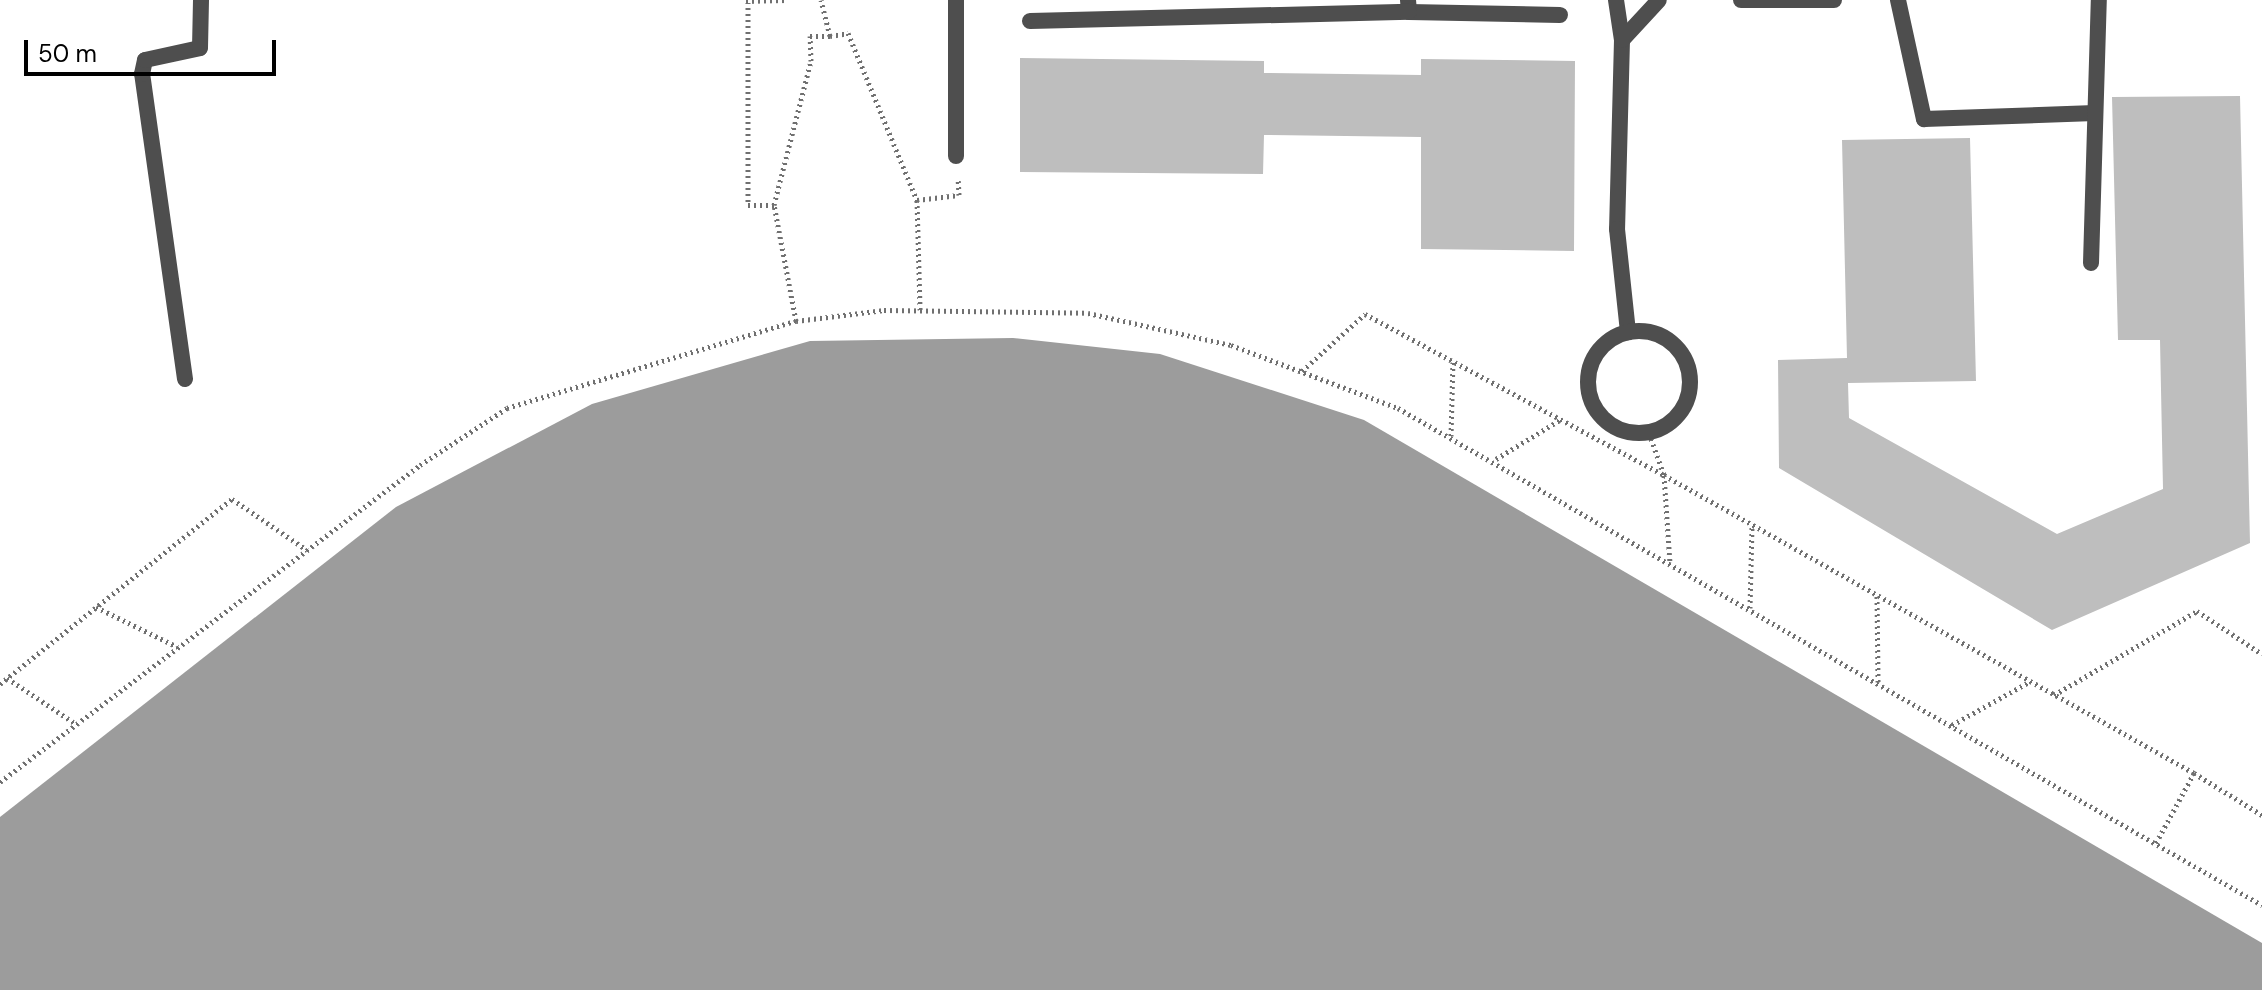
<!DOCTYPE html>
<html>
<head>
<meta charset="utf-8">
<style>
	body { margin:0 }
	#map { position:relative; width:2262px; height:990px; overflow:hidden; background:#fff; font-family:"DM Sans",sans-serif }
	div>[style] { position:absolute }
	.water>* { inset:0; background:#9c9c9c }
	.building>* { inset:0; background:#bebebe }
	.path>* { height:5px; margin-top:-2.5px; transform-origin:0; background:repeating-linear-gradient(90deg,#707070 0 2px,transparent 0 6px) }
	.service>* { height:16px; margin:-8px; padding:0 8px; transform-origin:8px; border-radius:8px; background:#4e4e4e }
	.minor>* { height:16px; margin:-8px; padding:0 8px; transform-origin:8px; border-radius:8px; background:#4e4e4e }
	.minor>.ring { margin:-8px; padding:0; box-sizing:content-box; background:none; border:16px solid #4e4e4e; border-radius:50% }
	span { translate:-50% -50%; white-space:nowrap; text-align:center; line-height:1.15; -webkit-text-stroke:6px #fff; paint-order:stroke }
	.scale { position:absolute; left:24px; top:40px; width:252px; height:36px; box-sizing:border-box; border:4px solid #000; border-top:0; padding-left:10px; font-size:24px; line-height:28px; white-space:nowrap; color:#000; -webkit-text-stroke:6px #fff; paint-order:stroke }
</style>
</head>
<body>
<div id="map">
	<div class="water">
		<i style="clip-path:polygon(1013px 338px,1160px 354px,1364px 420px,2262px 943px,2262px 990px,0 990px,0 817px,396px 507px,592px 404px,810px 341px)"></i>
	</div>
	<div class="building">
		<i style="clip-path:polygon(1020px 58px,1264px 61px,1264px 73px,1421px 75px,1421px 59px,1575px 61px,1574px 251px,1421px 249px,1421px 137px,1264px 135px,1263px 174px,1020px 172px)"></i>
		<i style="clip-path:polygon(2240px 96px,2250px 543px,2052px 630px,1779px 468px,1778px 360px,1847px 358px,1842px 140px,1970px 138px,1976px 381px,1848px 383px,1849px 418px,2057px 534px,2163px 489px,2160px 340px,2118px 340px,2112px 97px)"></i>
	</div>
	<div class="path">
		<i style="left:746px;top:1px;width:41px;rotate:-1.4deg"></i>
		<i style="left:748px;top:2px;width:203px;rotate:90deg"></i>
		<i style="left:748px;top:205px;width:26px"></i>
		<i style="left:830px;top:36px;width:18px;rotate:-9deg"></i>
		<i style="left:848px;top:33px;width:181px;rotate:67.6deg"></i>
		<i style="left:917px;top:200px;width:110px;rotate:88.4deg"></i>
		<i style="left:917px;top:200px;width:42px;rotate:-6.8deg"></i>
		<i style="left:959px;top:195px;width:17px;rotate:-93deg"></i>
		<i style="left:796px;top:321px;width:118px;rotate:-100.7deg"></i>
		<i style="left:774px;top:205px;width:149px;rotate:-75.6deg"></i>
		<i style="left:811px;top:61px;width:25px;rotate:-92deg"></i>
		<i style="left:810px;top:36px;width:20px"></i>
		<i style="left:830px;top:36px;width:37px;rotate:-104deg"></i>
		<i style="left:1302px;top:371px;width:85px;rotate:-42.1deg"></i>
		<i style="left:1365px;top:314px;width:340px;rotate:28.3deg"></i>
		<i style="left:1664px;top:475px;width:88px;rotate:86.1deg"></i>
		<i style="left:1649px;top:433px;width:45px;rotate:70.3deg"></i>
		<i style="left:1664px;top:475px;width:608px;rotate:29.35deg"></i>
		<i style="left:1451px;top:436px;width:74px;rotate:-88.5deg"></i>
		<i style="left:1496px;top:459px;width:75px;rotate:-31.4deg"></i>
		<i style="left:1877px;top:596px;width:86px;rotate:89.3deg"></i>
		<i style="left:96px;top:607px;width:91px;rotate:26deg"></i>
		<i style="left:1750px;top:608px;width:83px;rotate:-88.6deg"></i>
		<i style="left:7px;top:678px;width:83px;rotate:33.7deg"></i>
		<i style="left:0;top:684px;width:297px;rotate:-38.6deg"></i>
		<i style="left:232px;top:499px;width:91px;rotate:34.2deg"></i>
		<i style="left:2054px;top:695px;width:166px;rotate:-30.4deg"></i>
		<i style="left:2197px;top:611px;width:78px;rotate:33.5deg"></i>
		<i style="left:1952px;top:725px;width:88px;rotate:-29.2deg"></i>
		<i style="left:0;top:782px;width:526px;rotate:-37.04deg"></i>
		<i style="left:420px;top:465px;width:104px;rotate:-33.2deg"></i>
		<i style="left:507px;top:408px;width:302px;rotate:-16.8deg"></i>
		<i style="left:796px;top:321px;width:89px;rotate:-7.1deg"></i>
		<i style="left:884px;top:310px;width:204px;rotate:0.8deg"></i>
		<i style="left:1088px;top:313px;width:147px;rotate:12.6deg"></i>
		<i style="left:1231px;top:345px;width:178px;rotate:20.7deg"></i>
		<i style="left:1398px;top:408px;width:997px;rotate:29.91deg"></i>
		<i style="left:2156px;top:843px;width:80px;rotate:-61.5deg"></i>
		<i style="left:2194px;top:773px;width:80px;rotate:31.7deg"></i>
	</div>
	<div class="service">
		<i style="left:1408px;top:0;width:12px;rotate:85deg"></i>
		<i style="left:1409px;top:12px;width:151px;rotate:1.1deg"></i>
		<i style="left:1898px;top:0;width:122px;rotate:77.7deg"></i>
		<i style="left:1924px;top:119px;width:171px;rotate:-2deg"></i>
		<i style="left:1030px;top:21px;width:379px;rotate:-1.4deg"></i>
		<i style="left:956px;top:156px;width:156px;rotate:-90deg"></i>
		<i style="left:2091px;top:263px;width:263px;rotate:-88.3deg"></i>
		<i style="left:185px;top:379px;width:308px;rotate:-98deg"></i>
		<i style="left:142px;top:74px;width:14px;rotate:-78deg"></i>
		<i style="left:145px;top:60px;width:56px;rotate:-12.3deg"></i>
		<i style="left:200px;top:48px;width:48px;rotate:-88.8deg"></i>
	</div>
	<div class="minor">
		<i style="left:1616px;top:0;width:40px;rotate:81.5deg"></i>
		<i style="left:1622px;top:40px;width:189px;rotate:91.5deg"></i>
		<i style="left:1617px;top:229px;width:104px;rotate:83.9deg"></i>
		<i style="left:1741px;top:0;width:93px"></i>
		<i style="left:1622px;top:40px;width:54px;rotate:-47.2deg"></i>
		<i class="ring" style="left:1588px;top:331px;width:86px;height:86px"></i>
	</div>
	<div class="scale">50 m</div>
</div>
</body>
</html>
